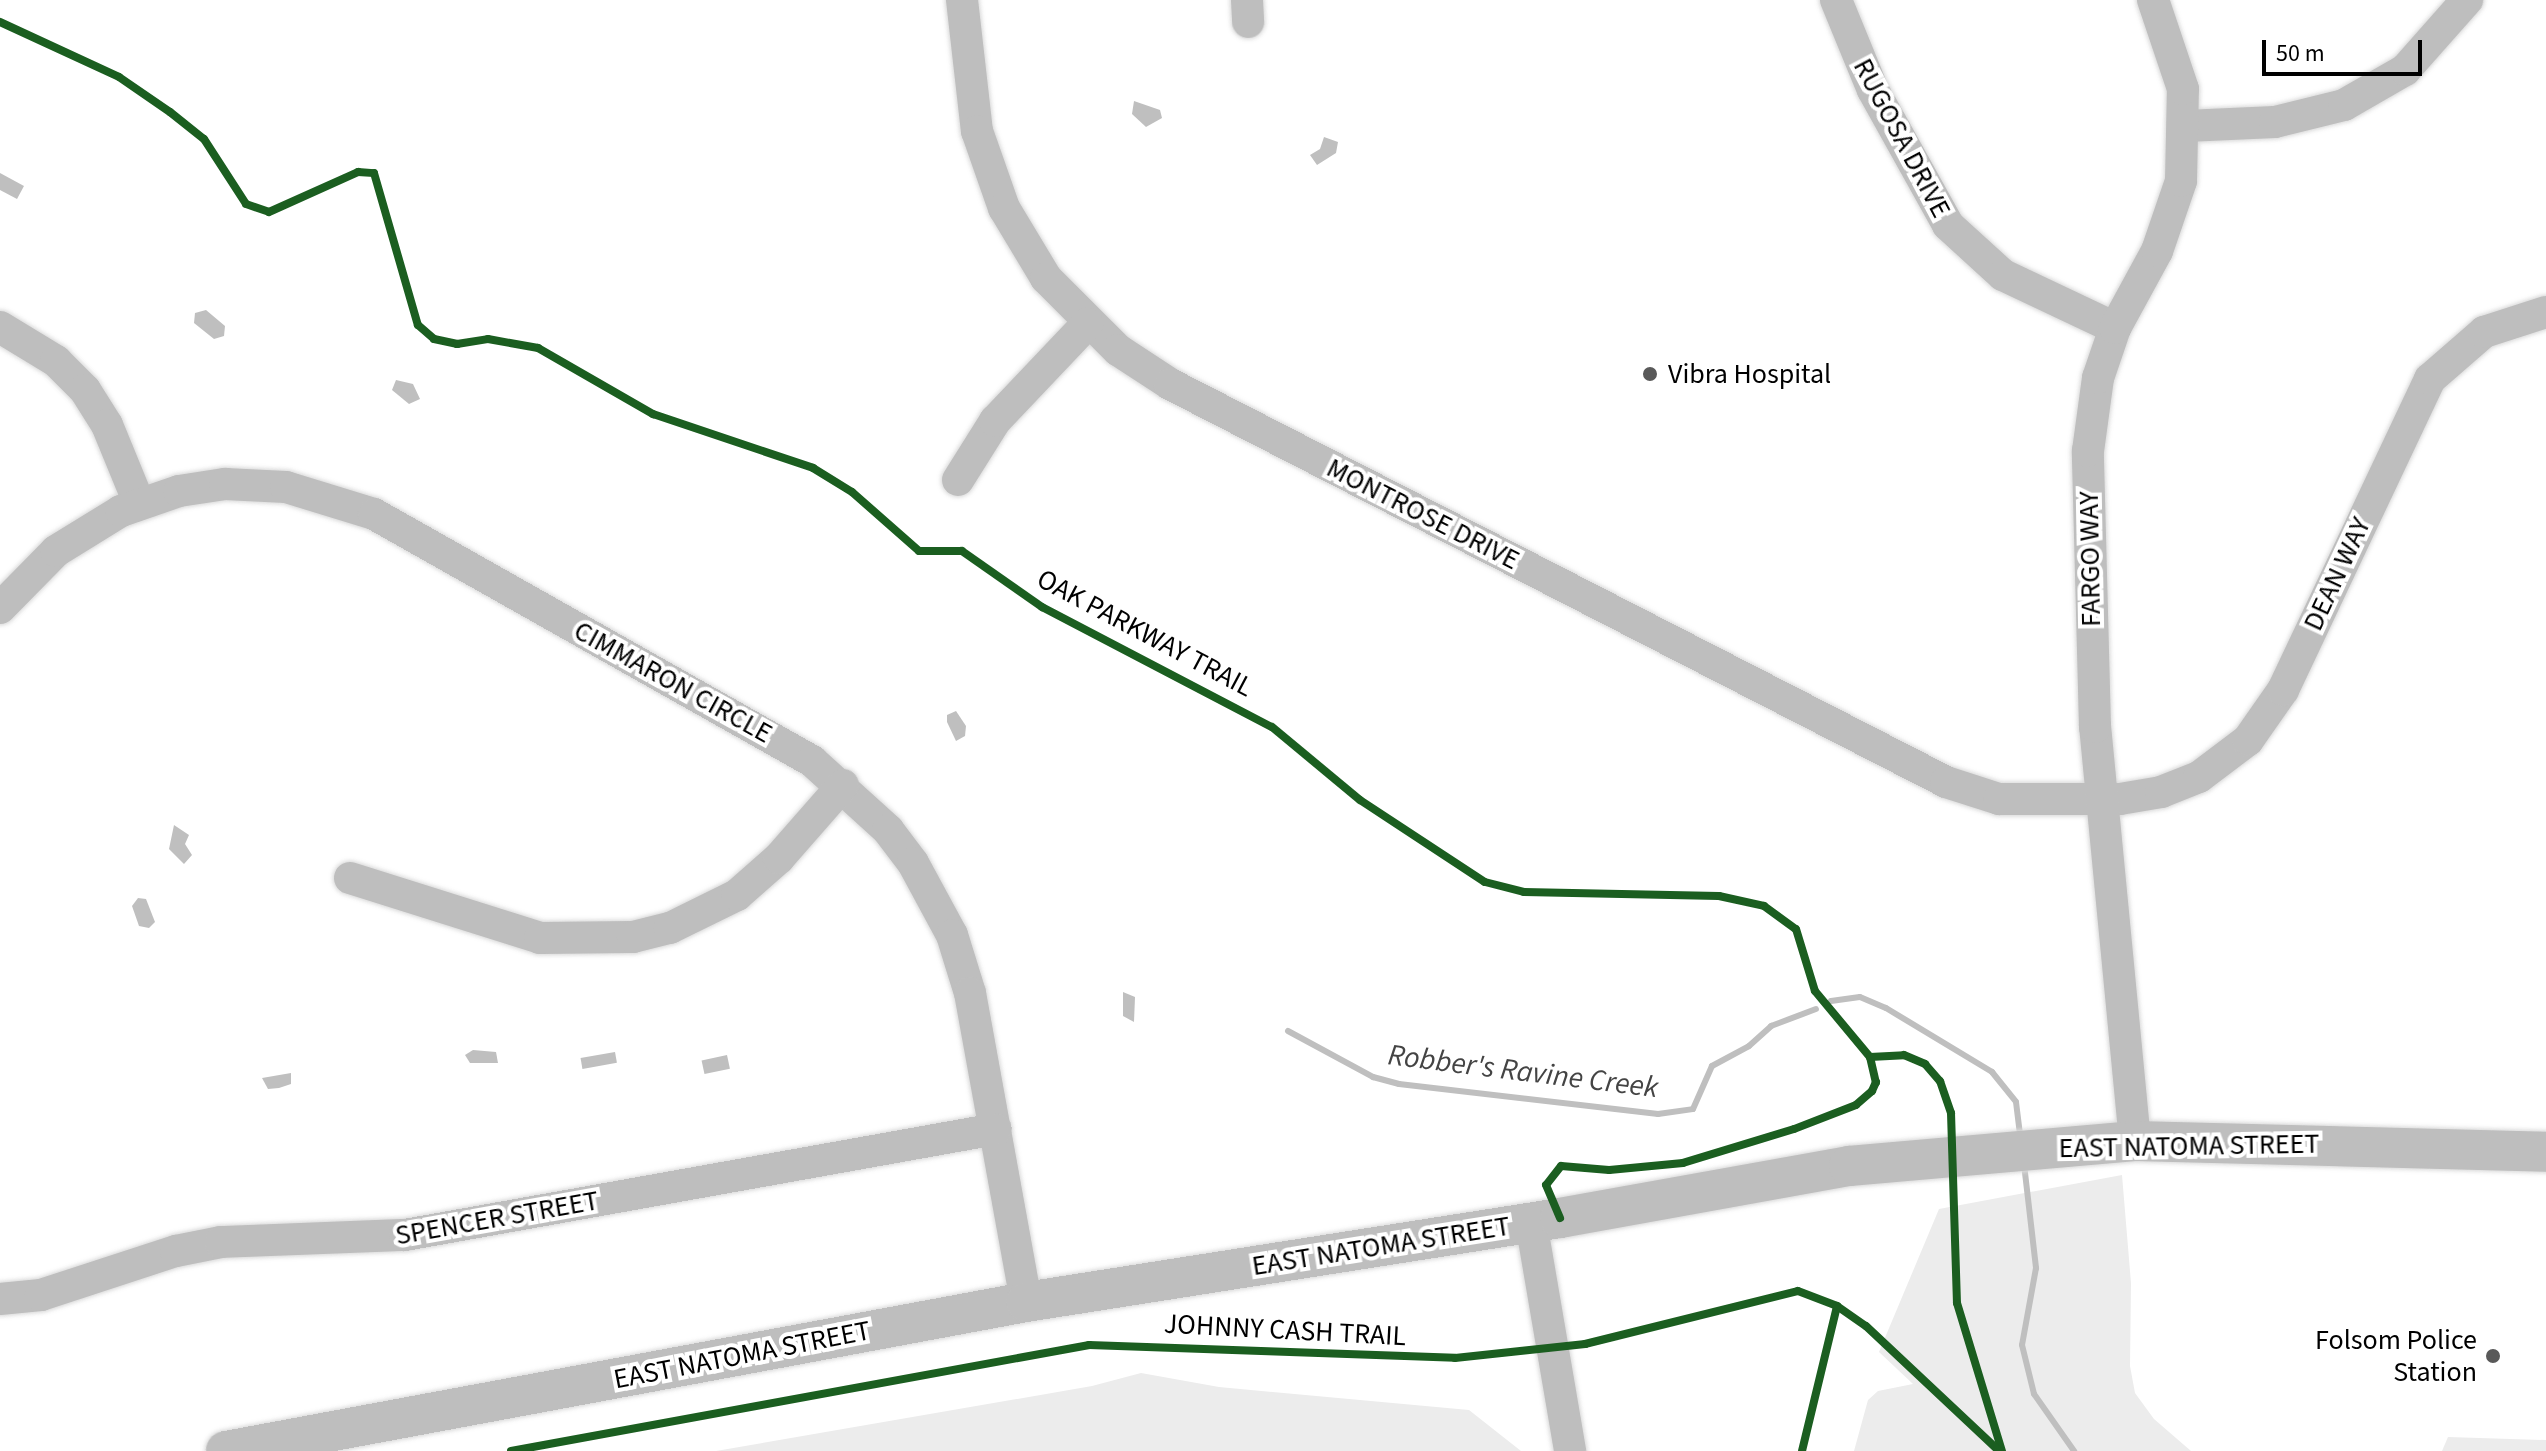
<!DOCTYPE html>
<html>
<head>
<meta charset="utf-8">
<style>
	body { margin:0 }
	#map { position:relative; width:2546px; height:1451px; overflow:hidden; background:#fff; font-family:"Source Sans 3",sans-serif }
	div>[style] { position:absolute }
	.green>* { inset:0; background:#ececec }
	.water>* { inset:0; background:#bfbfbf; transform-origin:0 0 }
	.stream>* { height:6px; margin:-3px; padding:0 3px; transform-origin:3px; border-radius:3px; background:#bfbfbf }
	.roads { filter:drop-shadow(0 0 2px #dbdbdb) drop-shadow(0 0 2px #dbdbdb) }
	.minor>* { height:32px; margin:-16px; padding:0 16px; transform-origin:16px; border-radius:16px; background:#bebebe }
	.major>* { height:40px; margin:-20px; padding:0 20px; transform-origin:20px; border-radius:20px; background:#bebebe }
	.cycleway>* { height:8px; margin:-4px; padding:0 4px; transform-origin:4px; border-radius:4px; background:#1b5e20 }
	.dots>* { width:22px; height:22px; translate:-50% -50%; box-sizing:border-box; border:4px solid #fff; border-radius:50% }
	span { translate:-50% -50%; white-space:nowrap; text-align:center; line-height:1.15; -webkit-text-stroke:8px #fff; paint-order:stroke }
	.street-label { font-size:28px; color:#000 }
	.poi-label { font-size:28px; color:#000 }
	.left { translate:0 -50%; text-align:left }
	.right { translate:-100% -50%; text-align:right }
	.water-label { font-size:30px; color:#444; font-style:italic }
	.scale { position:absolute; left:2262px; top:40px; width:160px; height:36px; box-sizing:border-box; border:4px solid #000; border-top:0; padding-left:10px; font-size:24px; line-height:28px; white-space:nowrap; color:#000; -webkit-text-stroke:6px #fff; paint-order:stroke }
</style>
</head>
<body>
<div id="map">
	<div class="green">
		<i style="clip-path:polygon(2122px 1175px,2131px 1283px,2130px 1366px,2135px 1393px,2154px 1419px,2191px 1451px,1854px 1451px,1868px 1400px,1878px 1391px,1913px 1384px,1879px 1352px,1939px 1209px)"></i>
		<i style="clip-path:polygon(1141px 1373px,1219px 1387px,1469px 1410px,1521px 1451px,716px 1451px,1092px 1386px)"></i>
		<i style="clip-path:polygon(2448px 1437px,2546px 1440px,2546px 1451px,2442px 1451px)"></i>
	</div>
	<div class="water">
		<i style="clip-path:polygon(1134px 101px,1160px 110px,1162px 118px,1146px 127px,1132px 114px)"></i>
		<i style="clip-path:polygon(1324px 137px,1338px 142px,1336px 153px,1317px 165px,1310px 155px,1320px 149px)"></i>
		<i style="clip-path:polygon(0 173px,24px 186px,17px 199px,0 190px)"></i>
		<i style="clip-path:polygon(206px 310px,225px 326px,224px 336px,214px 339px,194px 323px,195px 313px)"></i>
		<i style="clip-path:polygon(396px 380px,413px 384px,420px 399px,409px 404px,392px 390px)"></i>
		<i style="clip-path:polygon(956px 711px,966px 726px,965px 736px,956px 741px,947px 722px,947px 715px)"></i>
		<i style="clip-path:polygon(174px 825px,189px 835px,185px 844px,192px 855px,184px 864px,169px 849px)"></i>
		<i style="clip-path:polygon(138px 898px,146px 899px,155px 922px,149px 928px,139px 926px,132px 906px)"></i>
		<i style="clip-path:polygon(1123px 992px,1135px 997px,1134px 1022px,1123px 1016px)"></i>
		<i style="clip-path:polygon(473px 1050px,496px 1052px,498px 1063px,470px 1063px,465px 1055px)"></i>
		<i style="left:615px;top:1052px;width:11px;height:35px;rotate:80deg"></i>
		<i style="left:727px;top:1055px;width:14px;height:26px;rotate:78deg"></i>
		<i style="clip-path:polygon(291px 1073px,291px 1084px,279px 1088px,268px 1089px,262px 1078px)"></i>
	</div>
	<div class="stream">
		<i style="left:1831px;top:1001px;width:29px;rotate:-8deg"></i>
		<i style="left:1860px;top:997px;width:28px;rotate:23deg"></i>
		<i style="left:1886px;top:1008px;width:124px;rotate:31.1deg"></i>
		<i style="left:1992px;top:1072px;width:38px;rotate:51deg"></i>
		<i style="left:2016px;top:1102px;width:35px;rotate:83deg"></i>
		<i style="left:1288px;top:1031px;width:97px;rotate:28.4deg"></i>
		<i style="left:1373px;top:1077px;width:27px;rotate:15deg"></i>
		<i style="left:1399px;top:1084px;width:261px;rotate:6.6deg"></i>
		<i style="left:1658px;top:1114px;width:35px;rotate:-8deg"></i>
		<i style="left:1693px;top:1109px;width:47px;rotate:-66.2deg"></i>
		<i style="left:1712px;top:1066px;width:42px;rotate:-28.4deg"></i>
		<i style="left:1749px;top:1046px;width:30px;rotate:-42deg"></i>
		<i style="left:1771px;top:1026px;width:48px;rotate:-20.7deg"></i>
		<i style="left:2024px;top:1164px;width:105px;rotate:83.4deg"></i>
		<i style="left:2036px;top:1268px;width:78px;rotate:100.3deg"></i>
		<i style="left:2022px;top:1345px;width:50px;rotate:76.2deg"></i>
		<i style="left:2034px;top:1394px;width:70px;rotate:54.9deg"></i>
	</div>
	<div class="roads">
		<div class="minor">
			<i style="left:962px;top:0;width:132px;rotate:83.5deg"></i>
			<i style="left:977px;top:131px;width:82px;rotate:70.7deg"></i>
			<i style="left:1004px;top:208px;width:82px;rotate:59deg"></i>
			<i style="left:1046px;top:278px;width:102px;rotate:45deg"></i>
			<i style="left:1118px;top:350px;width:62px;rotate:33.2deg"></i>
			<i style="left:1170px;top:384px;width:872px;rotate:27.15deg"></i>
			<i style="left:1946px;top:782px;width:56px;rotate:17.8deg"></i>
			<i style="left:1999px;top:799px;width:121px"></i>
			<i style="left:2120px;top:799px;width:42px;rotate:-9.7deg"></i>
			<i style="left:2161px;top:792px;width:41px;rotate:-21.5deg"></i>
			<i style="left:2199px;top:777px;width:61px;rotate:-37.1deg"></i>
			<i style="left:2248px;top:740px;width:61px;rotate:-55deg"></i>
			<i style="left:2283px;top:690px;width:344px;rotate:-64.7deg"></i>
			<i style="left:2430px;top:379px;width:72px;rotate:-41deg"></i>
			<i style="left:2484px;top:332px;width:65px;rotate:-17.9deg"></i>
			<i style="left:1247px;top:0;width:22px;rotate:87deg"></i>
			<i style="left:1836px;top:0;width:97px;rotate:67.7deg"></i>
			<i style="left:1873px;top:90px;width:154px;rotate:60.9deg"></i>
			<i style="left:1948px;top:225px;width:74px;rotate:42.3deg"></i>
			<i style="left:2003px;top:275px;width:124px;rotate:25.3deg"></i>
			<i style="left:2186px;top:126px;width:89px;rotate:-2.6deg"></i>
			<i style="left:2275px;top:122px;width:71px;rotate:-13.8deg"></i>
			<i style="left:2344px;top:105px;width:70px;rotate:-29.8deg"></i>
			<i style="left:2405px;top:70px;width:94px;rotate:-48.5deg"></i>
			<i style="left:0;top:327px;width:66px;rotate:31.3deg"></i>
			<i style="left:56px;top:361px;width:41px;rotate:45deg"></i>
			<i style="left:85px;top:390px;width:41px;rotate:57.8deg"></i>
			<i style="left:107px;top:425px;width:84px;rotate:67.7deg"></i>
			<i style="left:958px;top:480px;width:70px;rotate:-57.9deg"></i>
			<i style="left:995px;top:421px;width:134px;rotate:-46.5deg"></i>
			<i style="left:0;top:608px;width:80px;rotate:-45.5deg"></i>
			<i style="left:56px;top:551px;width:76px;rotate:-31.6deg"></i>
			<i style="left:121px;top:511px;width:61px;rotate:-19deg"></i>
			<i style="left:179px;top:491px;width:47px;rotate:-8.7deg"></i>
			<i style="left:225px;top:484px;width:61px;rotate:2.8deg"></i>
			<i style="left:286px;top:487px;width:92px;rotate:17.1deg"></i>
			<i style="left:374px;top:514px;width:503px;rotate:29.42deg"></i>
			<i style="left:812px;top:761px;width:103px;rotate:42.2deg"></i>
			<i style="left:888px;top:830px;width:41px;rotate:52.9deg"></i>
			<i style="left:913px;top:863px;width:82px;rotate:61.6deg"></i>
			<i style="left:952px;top:935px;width:61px;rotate:72.8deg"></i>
			<i style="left:970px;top:993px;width:314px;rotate:79.7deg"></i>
			<i style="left:350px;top:878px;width:199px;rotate:17.5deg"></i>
			<i style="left:540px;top:938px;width:93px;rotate:-0.6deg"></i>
			<i style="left:633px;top:937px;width:38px;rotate:-14deg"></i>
			<i style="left:670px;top:928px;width:75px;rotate:-26.2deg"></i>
			<i style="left:737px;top:895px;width:56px;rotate:-41.4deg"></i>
			<i style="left:779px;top:858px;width:97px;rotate:-48.8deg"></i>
			<i style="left:2135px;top:1141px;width:416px;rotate:-95.5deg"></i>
			<i style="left:2095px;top:727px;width:276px;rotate:-91.5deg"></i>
			<i style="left:2088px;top:451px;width:74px;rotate:-82.2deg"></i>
			<i style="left:2098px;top:378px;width:53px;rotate:-71.2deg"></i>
			<i style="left:2115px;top:328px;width:88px;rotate:-61.4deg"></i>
			<i style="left:2157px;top:251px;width:74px;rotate:-71.1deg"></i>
			<i style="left:2181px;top:181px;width:92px;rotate:-88.8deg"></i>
			<i style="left:2183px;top:89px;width:94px;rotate:-108.6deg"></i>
			<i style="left:1531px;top:1222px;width:232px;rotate:80.3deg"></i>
			<i style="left:0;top:1299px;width:41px;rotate:-5.6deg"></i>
			<i style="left:41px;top:1295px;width:142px;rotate:-18.1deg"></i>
			<i style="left:176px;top:1251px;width:46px;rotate:-11.3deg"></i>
			<i style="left:221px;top:1242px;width:184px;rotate:-2.2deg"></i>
			<i style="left:405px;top:1235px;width:600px;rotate:-10.17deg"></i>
		</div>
		<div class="major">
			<i style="left:226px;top:1451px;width:814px;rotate:-10.55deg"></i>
			<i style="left:1026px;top:1302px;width:541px;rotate:-8.94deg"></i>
			<i style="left:1560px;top:1218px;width:294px;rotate:-10.2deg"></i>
			<i style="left:1849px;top:1166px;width:287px;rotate:-5deg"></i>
			<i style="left:2135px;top:1141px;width:411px;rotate:1.5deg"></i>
		</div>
	</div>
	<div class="cycleway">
		<i style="left:0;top:22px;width:131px;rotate:24.8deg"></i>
		<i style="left:119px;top:77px;width:62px;rotate:34.5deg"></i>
		<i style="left:170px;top:112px;width:43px;rotate:38.5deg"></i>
		<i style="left:204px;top:139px;width:77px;rotate:57.1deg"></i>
		<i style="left:246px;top:204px;width:24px;rotate:19deg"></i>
		<i style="left:269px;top:212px;width:98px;rotate:-24.2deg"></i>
		<i style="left:358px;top:172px;width:16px;rotate:4deg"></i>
		<i style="left:374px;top:173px;width:158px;rotate:73.9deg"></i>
		<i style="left:418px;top:325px;width:21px;rotate:41deg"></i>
		<i style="left:434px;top:339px;width:24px;rotate:12deg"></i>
		<i style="left:457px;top:344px;width:31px;rotate:-9deg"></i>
		<i style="left:488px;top:339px;width:51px;rotate:10.2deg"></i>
		<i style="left:538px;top:348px;width:133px;rotate:29.9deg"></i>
		<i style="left:653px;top:414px;width:169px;rotate:18.6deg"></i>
		<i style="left:813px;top:468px;width:46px;rotate:31.6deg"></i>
		<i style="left:852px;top:492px;width:89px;rotate:41.4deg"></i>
		<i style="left:919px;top:551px;width:43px"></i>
		<i style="left:962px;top:551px;width:98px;rotate:35deg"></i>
		<i style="left:1042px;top:607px;width:259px;rotate:27.6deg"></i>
		<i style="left:1272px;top:727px;width:114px;rotate:39.7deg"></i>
		<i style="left:1360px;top:800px;width:149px;rotate:33.3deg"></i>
		<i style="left:1485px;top:882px;width:40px;rotate:14.4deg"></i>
		<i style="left:1524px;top:892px;width:195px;rotate:1.2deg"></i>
		<i style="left:1719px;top:896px;width:46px;rotate:12.5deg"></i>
		<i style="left:1764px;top:906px;width:39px;rotate:36deg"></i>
		<i style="left:1796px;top:929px;width:65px;rotate:73deg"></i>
		<i style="left:1815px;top:991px;width:86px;rotate:50.2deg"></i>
		<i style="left:1870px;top:1057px;width:26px;rotate:77deg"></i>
		<i style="left:1876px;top:1082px;width:10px;rotate:114deg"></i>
		<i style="left:1872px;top:1091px;width:21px;rotate:139deg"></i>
		<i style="left:1856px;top:1105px;width:66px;rotate:158.8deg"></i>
		<i style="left:1794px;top:1129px;width:116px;rotate:163deg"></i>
		<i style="left:1683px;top:1163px;width:74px;rotate:174.6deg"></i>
		<i style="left:1609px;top:1170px;width:48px;rotate:-175.2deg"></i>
		<i style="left:1561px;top:1166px;width:24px;rotate:128deg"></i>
		<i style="left:1546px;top:1185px;width:36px;rotate:67deg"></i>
		<i style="left:1870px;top:1057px;width:34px;rotate:-3deg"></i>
		<i style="left:1904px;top:1055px;width:23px;rotate:23deg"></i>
		<i style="left:1925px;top:1064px;width:23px;rotate:49deg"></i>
		<i style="left:1940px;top:1081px;width:34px;rotate:71deg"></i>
		<i style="left:1951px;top:1113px;width:190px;rotate:88.2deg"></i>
		<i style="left:1957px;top:1303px;width:155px;rotate:73.1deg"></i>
		<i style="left:511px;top:1451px;width:588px;rotate:-10.39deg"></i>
		<i style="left:1089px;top:1345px;width:366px;rotate:2deg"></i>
		<i style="left:1455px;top:1358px;width:131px;rotate:-6.1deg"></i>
		<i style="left:1585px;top:1344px;width:219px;rotate:-14deg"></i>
		<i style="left:1798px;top:1291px;width:42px;rotate:21deg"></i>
		<i style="left:1837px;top:1306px;width:35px;rotate:35deg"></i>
		<i style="left:1866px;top:1326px;width:183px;rotate:43.2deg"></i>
		<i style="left:1802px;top:1451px;width:149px;rotate:-76.4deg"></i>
	</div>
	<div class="dots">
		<i style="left:1650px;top:374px;background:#595959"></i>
		<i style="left:2493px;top:1356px;background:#595959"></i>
	</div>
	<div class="street-label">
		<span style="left:1902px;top:138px;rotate:62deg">RUGOSA DRIVE</span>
		<span style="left:1423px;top:514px;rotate:27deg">MONTROSE DRIVE</span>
		<span style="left:2090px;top:559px;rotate:-91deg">FARGO WAY</span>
		<span style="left:2337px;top:574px;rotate:-65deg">DEAN WAY</span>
		<span style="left:1145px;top:633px;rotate:28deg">OAK PARKWAY TRAIL</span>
		<span style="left:673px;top:682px;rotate:29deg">CIMMARON CIRCLE</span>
		<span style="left:2189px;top:1146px;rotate:-1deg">EAST NATOMA STREET</span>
		<span style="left:497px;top:1218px;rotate:-10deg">SPENCER STREET</span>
		<span style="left:1381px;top:1246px;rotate:-9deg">EAST NATOMA STREET</span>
		<span style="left:1285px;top:1330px;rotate:3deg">JOHNNY CASH TRAIL</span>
		<span style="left:742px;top:1355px;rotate:-11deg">EAST NATOMA STREET</span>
	</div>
	<div class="poi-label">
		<span class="left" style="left:1668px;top:374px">Vibra Hospital</span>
		<span class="right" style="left:2477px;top:1356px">Folsom Police<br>Station</span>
	</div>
	<div class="water-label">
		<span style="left:1523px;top:1072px;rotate:7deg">Robber's Ravine Creek</span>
	</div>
	<div class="scale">50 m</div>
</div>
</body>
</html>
